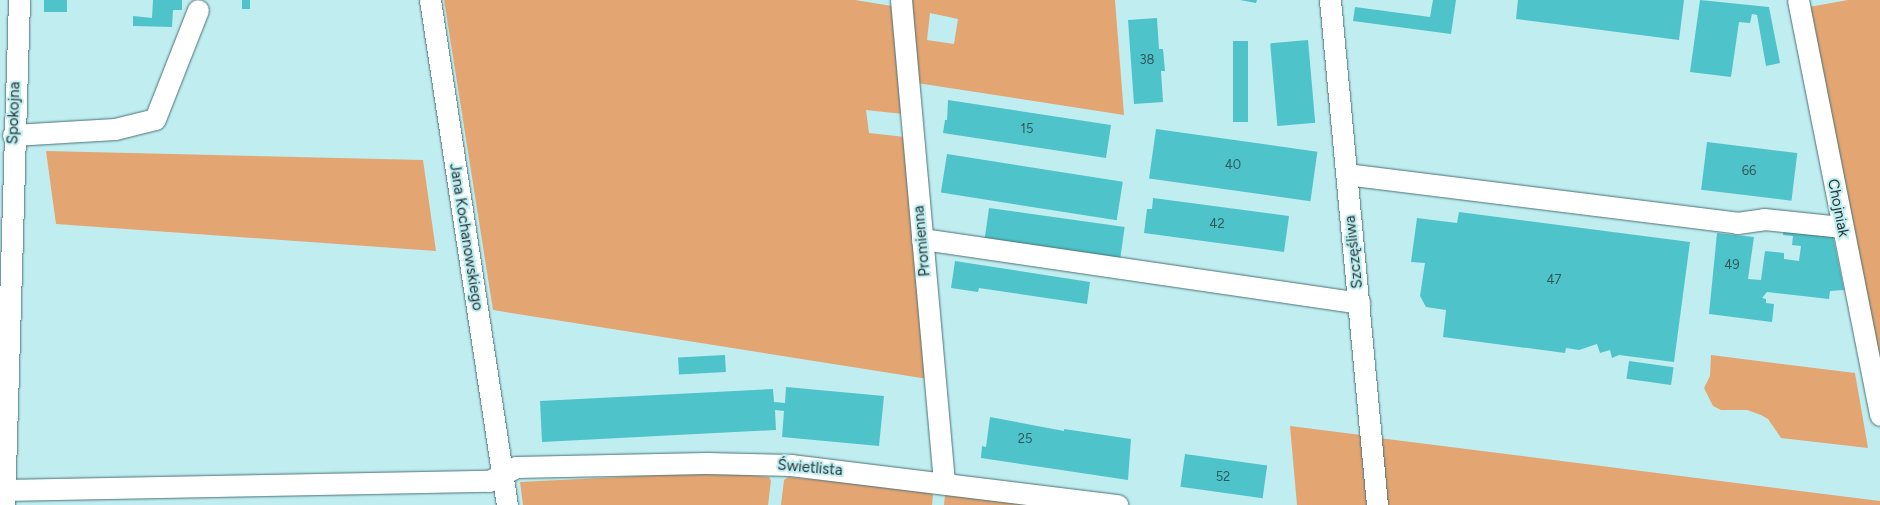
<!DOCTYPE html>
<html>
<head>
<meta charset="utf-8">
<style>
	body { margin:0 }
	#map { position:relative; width:1880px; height:505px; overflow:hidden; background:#c0edf0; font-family:Figtree,sans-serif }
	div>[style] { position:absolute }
	.green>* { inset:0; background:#e3a572 }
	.building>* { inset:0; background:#4fc3ca; transform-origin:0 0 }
	.roads { filter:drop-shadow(0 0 1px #497275) drop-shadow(0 0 1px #497275) }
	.minor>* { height:21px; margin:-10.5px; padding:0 10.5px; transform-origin:10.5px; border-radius:10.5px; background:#fff }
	span { translate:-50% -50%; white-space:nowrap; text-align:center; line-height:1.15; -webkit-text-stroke:4px #c0edf0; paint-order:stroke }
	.number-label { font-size:13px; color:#2f595c }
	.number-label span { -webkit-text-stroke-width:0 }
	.street-label { font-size:15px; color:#243637 }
</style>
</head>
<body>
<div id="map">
	<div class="green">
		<i style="clip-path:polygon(444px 0,855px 0,892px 6px,903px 114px,866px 110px,869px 133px,905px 137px,928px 379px,493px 310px)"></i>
		<i style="clip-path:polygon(evenodd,909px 0,1115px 0,1124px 115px,917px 83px,909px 0,930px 13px,958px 19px,954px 44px,927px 40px,930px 13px)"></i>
		<i style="clip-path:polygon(1848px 0,1880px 0,1880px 366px,1809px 7px)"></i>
		<i style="clip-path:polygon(46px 151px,423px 160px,436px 251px,56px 224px)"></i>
		<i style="clip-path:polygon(1711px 355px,1855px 373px,1868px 448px,1781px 438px,1768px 419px,1761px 415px,1747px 410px,1721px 410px,1713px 406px,1704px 388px,1710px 376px)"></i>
		<i style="clip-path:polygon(1290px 426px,1361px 435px,1367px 505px,1297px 505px)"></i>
		<i style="clip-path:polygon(1379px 438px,1880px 501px,1880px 505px,1384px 505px)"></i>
		<i style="clip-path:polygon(720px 472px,769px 477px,771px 481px,768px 505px,523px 505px,520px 482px)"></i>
		<i style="clip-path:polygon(788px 477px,928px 490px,933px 495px,932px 505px,781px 505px,784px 480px)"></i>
		<i style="clip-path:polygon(951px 492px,1073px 505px,944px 505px,945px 495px)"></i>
	</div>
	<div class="building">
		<i style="left:44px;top:0;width:23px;height:12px"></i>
		<i style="clip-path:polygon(153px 0,182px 0,182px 10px,173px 10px,172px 27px,133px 26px,133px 16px,152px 18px)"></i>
		<i style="left:242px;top:0;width:8px;height:9px"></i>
		<i style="clip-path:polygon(1240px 0,1257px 0,1256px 3px)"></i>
		<i style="clip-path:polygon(1433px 0,1456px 0,1451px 34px,1353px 21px,1355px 7px,1430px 17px)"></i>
		<i style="clip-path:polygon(1518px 0,1684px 0,1679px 40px,1516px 19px)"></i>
		<i style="clip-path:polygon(1700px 0,1769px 7px,1780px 63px,1766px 66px,1757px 15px,1752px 14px,1750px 23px,1739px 22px,1731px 77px,1690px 72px)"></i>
		<i style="clip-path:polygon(1157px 18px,1159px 49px,1163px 49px,1165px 71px,1161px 71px,1163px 102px,1134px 104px,1128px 20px)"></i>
		<i style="left:1308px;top:40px;width:83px;height:38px;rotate:85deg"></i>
		<i style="left:1233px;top:41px;width:15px;height:81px"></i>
		<i style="clip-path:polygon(948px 100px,1111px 125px,1106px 158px,943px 133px,945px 120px,947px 120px)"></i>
		<i style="left:1156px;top:129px;width:163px;height:50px;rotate:8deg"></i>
		<i style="left:1707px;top:142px;width:91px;height:48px;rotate:7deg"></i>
		<i style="left:947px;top:154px;width:178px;height:39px;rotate:9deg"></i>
		<i style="clip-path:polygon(1153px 198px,1289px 216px,1284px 252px,1144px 233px,1147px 209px,1152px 209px)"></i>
		<i style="left:989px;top:208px;width:137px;height:35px;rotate:8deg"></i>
		<i style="clip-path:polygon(1459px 212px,1690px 242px,1674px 362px,1619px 355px,1612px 358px,1610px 350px,1600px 353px,1597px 344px,1579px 350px,1566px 348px,1565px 353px,1443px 337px,1446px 310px,1426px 307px,1420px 296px,1425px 263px,1411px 262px,1417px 218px,1457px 223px)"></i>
		<i style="clip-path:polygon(1784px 230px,1833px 236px,1844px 290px,1830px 291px,1829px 299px,1767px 292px,1762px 298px,1766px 299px,1766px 303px,1774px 304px,1772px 322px,1709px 314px,1717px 233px,1754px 237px,1748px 279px,1761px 280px,1765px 251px,1784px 253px,1784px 259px,1799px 261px,1801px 246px,1792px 245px,1793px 236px,1783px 235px)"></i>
		<i style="clip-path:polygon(955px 261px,1090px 282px,1087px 304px,979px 288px,978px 292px,951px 288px)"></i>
		<i style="left:725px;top:355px;width:17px;height:47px;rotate:87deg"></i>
		<i style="left:1629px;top:361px;width:45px;height:18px;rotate:8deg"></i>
		<i style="clip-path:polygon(786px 387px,884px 396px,879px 446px,782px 437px,784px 411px,775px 410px,776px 430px,542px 442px,540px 401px,773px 389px,774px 402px,785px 403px)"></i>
		<i style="clip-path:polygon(990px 417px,1064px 431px,1064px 429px,1131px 439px,1128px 480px,981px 458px,982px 446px,986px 447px)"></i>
		<i style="left:1185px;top:454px;width:83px;height:33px;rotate:8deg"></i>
	</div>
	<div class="roads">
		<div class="minor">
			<i style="left:430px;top:0;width:511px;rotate:81.33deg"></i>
			<i style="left:901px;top:0;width:484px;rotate:84.9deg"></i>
			<i style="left:1330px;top:0;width:507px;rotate:84.68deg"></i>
			<i style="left:1798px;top:0;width:423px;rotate:78.8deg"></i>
			<i style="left:13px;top:135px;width:102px;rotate:-3.4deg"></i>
			<i style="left:115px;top:129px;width:41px;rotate:-14deg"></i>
			<i style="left:155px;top:119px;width:117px;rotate:-68.5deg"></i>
			<i style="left:1346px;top:174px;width:394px;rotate:7.1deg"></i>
			<i style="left:1737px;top:223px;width:27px;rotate:-8deg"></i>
			<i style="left:1764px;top:219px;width:77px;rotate:5.9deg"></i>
			<i style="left:922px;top:239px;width:442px;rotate:8.3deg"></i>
			<i style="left:3px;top:490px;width:486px;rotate:-1.1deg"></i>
			<i style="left:489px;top:481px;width:30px;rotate:-27deg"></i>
			<i style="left:516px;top:467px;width:190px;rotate:-1.2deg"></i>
			<i style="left:706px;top:463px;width:85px;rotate:1.3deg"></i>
			<i style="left:791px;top:465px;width:329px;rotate:7deg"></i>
			<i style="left:4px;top:505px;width:505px;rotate:-88.3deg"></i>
		</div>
	</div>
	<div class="number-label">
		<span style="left:1147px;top:60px">38</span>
		<span style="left:1027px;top:129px">15</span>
		<span style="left:1233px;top:165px">40</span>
		<span style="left:1749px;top:171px">66</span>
		<span style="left:1217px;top:224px">42</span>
		<span style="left:1732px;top:265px">49</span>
		<span style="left:1554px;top:280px">47</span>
		<span style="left:1025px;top:439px">25</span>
		<span style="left:1223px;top:477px">52</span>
	</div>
	<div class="street-label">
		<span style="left:14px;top:113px;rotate:-88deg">Spokojna</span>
		<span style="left:1838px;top:208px;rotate:79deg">Chojniak</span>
		<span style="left:466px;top:237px;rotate:81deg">Jana Kochanowskiego</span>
		<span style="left:922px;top:241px;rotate:-95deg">Promienna</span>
		<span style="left:1354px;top:252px;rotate:-96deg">Szczęśliwa</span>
		<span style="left:810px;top:468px;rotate:5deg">Świetlista</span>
	</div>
</div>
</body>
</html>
